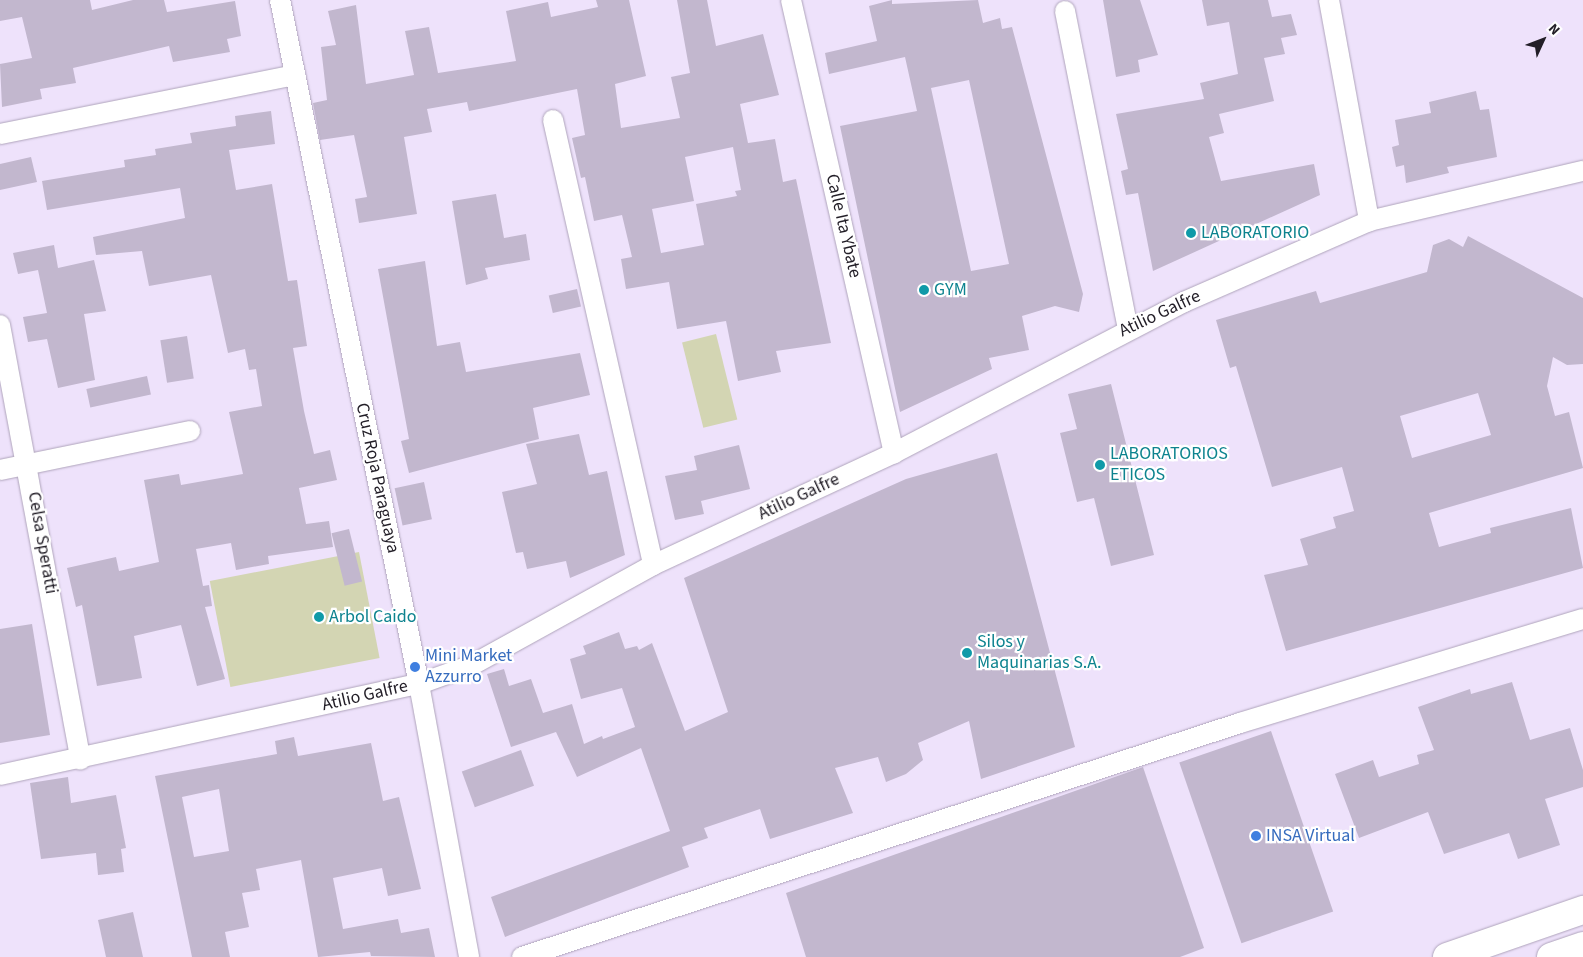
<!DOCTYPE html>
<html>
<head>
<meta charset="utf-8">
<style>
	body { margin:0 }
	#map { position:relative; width:1583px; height:957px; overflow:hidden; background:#eee2fb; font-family:"Source Sans 3",sans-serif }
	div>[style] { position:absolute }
	.green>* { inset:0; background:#d3d5b3; transform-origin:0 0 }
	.building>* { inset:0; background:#c2b7ce; transform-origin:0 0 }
	.roads { filter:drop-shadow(0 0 1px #afa4bb) drop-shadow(0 0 1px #afa4bb) }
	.minor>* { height:20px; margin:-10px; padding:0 10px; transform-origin:10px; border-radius:10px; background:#fff }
	.secondary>* { height:28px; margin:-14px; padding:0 14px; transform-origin:14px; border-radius:14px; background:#fff }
	.dots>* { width:14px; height:14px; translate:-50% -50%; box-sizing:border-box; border:2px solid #fff; border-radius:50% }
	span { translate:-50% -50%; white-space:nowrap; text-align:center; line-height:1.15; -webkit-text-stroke:4.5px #fff; paint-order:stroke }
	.street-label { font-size:18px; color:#221e27 }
	.culture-label { font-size:18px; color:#0d838f }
	.left { translate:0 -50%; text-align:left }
	.shop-label { font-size:18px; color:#366cbe }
	.north { position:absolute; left:1518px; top:15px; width:50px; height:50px; -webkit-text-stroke:4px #fff; paint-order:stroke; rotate:47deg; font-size:14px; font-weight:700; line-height:20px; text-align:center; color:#221e27 }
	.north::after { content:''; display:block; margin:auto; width:18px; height:22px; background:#221e27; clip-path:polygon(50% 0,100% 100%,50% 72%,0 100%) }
</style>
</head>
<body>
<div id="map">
	<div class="green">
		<i style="left:716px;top:334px;width:88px;height:35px;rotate:76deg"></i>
		<i style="left:359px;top:552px;width:108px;height:152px;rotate:79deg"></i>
	</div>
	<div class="building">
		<i style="clip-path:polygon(0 0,90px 0,92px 10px,133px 0,164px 0,167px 12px,235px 1px,241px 36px,227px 39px,230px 52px,173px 62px,169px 46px,73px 68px,76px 83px,40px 89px,42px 99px,2px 107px,0 64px,32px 58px,22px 17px,0 21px)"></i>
		<i style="clip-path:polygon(evenodd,596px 0,629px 0,646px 76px,615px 84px,621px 128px,680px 118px,671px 77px,690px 73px,677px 0,707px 0,716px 46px,763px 34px,779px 95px,740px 104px,748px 143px,775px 139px,783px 182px,796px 179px,831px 343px,776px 351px,781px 372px,738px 381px,726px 321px,677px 329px,669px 282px,626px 289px,621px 259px,632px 257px,622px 215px,594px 221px,585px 177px,581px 178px,572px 138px,585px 135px,577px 89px,469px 111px,467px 102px,427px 109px,432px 132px,404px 137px,417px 214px,359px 223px,355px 199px,367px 197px,354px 135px,320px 140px,313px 103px,327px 100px,321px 47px,336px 45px,328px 11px,356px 5px,366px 84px,414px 75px,405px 31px,429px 27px,438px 73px,516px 61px,506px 11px,548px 2px,551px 17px,598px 7px,596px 0,733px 147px,741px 190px,735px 191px,737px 196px,696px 204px,704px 245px,661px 253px,652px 209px,694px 201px,685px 157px,733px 147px)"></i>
		<i style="clip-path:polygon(evenodd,892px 0,892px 4px,978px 0,983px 23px,1000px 18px,1002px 29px,1012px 27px,1083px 294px,1079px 312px,1055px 306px,1022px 316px,1029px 350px,989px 358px,992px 369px,900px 412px,840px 126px,917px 111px,905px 57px,829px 74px,825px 53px,877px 41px,869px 6px,892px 0,969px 80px,1009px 264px,971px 271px,931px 88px,969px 80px)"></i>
		<i style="clip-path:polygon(1103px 0,1140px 0,1158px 55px,1138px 60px,1140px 72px,1116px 77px)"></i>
		<i style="clip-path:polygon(1202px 0,1268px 0,1272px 17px,1291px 14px,1297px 35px,1281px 38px,1285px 54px,1264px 58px,1274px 101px,1219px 114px,1224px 133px,1209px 137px,1221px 181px,1314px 164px,1320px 195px,1153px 271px,1138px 193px,1126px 195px,1121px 171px,1128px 169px,1116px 114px,1204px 99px,1200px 83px,1238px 74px,1229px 22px,1207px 26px)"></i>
		<i style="clip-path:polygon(1476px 91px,1480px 110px,1489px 109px,1497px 157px,1447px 167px,1449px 173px,1406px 183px,1404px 165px,1396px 167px,1392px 147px,1399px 145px,1395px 120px,1431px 113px,1429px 102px)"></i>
		<i style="clip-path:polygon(271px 111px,275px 144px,229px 150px,236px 190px,272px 184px,288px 281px,297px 280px,307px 346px,293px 348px,304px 411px,314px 454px,330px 450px,337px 480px,299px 488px,306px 524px,329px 521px,333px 547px,268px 556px,269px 564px,236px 570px,231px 543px,196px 549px,203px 586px,209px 585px,212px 606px,205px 607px,225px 679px,197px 686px,181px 625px,134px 636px,142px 678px,97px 686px,82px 605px,76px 607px,67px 568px,116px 557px,119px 571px,159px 562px,144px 480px,179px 474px,181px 485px,243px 474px,229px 412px,262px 406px,256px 369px,249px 370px,245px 349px,228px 353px,211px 275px,149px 286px,142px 251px,96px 255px,93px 237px,185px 218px,180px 188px,47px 210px,42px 181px,125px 167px,124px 160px,156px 155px,155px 149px,192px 143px,190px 133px,236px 126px,235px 116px)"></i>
		<i style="clip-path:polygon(31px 157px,37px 182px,0 190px,0 164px)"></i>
		<i style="clip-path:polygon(496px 194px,504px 238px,526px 234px,530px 260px,485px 268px,488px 279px,466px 285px,452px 201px)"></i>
		<i style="clip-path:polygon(evenodd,1468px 236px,1583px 298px,1583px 364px,1567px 365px,1553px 357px,1547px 386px,1555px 416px,1569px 412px,1583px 468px,1429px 513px,1439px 547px,1491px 533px,1490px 528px,1571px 508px,1583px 568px,1286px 651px,1264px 575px,1308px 565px,1300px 539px,1336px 528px,1333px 517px,1354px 511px,1342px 467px,1272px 487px,1236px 366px,1230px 368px,1216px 320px,1316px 291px,1320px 303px,1427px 272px,1433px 245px,1449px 239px,1463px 247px,1468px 236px,1478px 393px,1491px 435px,1412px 458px,1400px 416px,1478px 393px)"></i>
		<i style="clip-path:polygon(54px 245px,58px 268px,94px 260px,106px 311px,84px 314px,95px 380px,58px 388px,47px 339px,28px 342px,23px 317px,47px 313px,38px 270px,18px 274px,13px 253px)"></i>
		<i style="clip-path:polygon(425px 261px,437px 346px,460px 342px,466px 372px,580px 353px,590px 395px,533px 408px,539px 439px,409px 473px,401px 441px,409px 439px,378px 269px)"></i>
		<i style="left:577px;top:289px;width:18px;height:29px;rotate:77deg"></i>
		<i style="left:187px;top:336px;width:43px;height:27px;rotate:81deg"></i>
		<i style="left:147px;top:376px;width:19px;height:62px;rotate:78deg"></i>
		<i style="clip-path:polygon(1111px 384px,1154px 555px,1111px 566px,1094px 498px,1077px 502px,1060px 433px,1077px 429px,1068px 394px)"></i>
		<i style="clip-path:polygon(579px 434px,589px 475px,607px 471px,625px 555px,570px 578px,566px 561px,527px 569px,523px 552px,516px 553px,502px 492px,537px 484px,526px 444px)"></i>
		<i style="clip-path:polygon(739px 445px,750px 489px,701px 501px,704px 514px,675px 520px,665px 476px,697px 470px,694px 456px)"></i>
		<i style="clip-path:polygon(997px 453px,1075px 747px,981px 779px,969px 721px,918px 743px,923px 760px,906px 774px,886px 782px,878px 757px,835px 768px,853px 813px,770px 839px,760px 809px,704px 828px,708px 838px,682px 847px,689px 867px,505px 937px,491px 897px,670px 831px,641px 748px,577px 777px,556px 732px,511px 747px,487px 674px,504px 669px,509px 686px,531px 679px,543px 713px,572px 704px,584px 744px,602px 736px,603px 739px,635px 727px,622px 688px,581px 699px,570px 659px,586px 654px,583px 646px,619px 632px,625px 649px,637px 646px,639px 650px,652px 643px,685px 731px,728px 712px,684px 578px,906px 479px)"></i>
		<i style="left:424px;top:482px;width:38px;height:30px;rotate:78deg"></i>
		<i style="left:349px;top:529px;width:54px;height:18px;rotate:76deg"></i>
		<i style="clip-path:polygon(32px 624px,50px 735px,0 743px,0 629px)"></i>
		<i style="clip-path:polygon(1512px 682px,1530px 740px,1570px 728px,1583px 770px,1583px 787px,1545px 799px,1560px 845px,1518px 859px,1509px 833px,1444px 854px,1428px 812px,1359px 838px,1335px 774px,1373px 760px,1379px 777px,1419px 764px,1417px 755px,1434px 750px,1418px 707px,1470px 689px,1471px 694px)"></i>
		<i style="left:1271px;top:731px;width:191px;height:97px;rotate:71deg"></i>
		<i style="clip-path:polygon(evenodd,294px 737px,298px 756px,371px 743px,383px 801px,399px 797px,421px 889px,388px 896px,382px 868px,333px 878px,343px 929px,398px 919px,401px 933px,429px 928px,435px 957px,371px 956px,370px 952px,318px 957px,301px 860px,256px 869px,260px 890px,242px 893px,249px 927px,225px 932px,230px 957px,192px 957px,155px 776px,277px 754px,275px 741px,294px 737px,219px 789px,229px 851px,194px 857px,182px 797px,219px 789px)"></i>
		<i style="left:521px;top:750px;width:38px;height:63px;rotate:70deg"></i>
		<i style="clip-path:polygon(1143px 767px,1204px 948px,1180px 957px,806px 957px,786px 893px)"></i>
		<i style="clip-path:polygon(68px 777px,71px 803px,116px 795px,126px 848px,121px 849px,124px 872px,98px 875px,96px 853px,41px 859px,30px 783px)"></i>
		<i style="clip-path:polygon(133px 912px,143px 957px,106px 957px,98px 920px)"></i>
	</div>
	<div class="roads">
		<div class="minor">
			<i style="left:280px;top:0;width:698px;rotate:78.51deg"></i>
			<i style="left:419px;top:684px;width:278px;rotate:79.6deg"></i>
			<i style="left:791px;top:0;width:465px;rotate:77.2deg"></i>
			<i style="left:1329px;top:0;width:225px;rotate:79.7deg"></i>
			<i style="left:1065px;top:11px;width:323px;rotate:78.8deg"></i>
			<i style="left:553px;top:120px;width:456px;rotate:77.3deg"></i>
			<i style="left:0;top:134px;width:301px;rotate:-11.3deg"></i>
			<i style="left:0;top:325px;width:442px;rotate:79.5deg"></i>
			<i style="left:0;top:470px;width:194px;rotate:-11.6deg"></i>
			<i style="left:0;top:775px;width:429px;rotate:-12.3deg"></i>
			<i style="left:419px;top:684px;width:56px;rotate:-19.7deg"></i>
			<i style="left:472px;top:665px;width:207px;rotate:-28.9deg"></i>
			<i style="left:653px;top:565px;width:266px;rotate:-24.9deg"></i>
			<i style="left:894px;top:453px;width:327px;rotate:-27.5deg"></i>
			<i style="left:1184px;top:302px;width:202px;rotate:-23.6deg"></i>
			<i style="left:1369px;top:221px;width:220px;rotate:-13.2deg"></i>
			<i style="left:522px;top:957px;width:755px;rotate:-18.05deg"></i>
			<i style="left:1240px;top:723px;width:358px;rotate:-16.9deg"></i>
		</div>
		<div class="secondary">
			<i style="left:1447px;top:957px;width:144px;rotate:-19.1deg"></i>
			<i style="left:1551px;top:957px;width:34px;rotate:-19deg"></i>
		</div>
	</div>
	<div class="dots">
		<i style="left:1191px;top:233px;background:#0f9aa8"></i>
		<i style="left:924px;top:290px;background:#0f9aa8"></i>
		<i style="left:1100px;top:465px;background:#0f9aa8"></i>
		<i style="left:319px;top:617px;background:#0f9aa8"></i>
		<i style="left:967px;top:653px;background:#0f9aa8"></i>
		<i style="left:415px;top:667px;background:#3f7fe0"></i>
		<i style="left:1256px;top:836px;background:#3f7fe0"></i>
	</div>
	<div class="street-label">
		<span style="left:843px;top:226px;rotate:77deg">Calle Ita Ybate</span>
		<span style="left:1160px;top:314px;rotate:-25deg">Atilio Galfre</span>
		<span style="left:377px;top:478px;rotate:78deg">Cruz Roja Paraguaya</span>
		<span style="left:799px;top:497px;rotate:-25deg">Atilio Galfre</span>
		<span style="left:42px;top:543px;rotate:80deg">Celsa Speratti</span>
		<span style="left:365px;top:696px;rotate:-13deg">Atilio Galfre</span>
	</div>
	<div class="culture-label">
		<span class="left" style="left:1201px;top:233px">LABORATORIO</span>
		<span class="left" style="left:934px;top:290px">GYM</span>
		<span class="left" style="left:1110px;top:465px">LABORATORIOS<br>ETICOS</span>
		<span class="left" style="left:329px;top:617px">Arbol Caido</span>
		<span class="left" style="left:977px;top:653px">Silos y<br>Maquinarias S.A.</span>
	</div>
	<div class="shop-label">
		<span class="left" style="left:425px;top:667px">Mini Market<br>Azzurro</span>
		<span class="left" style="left:1266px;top:836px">INSA Virtual</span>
	</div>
	<div class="north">N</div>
</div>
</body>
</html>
